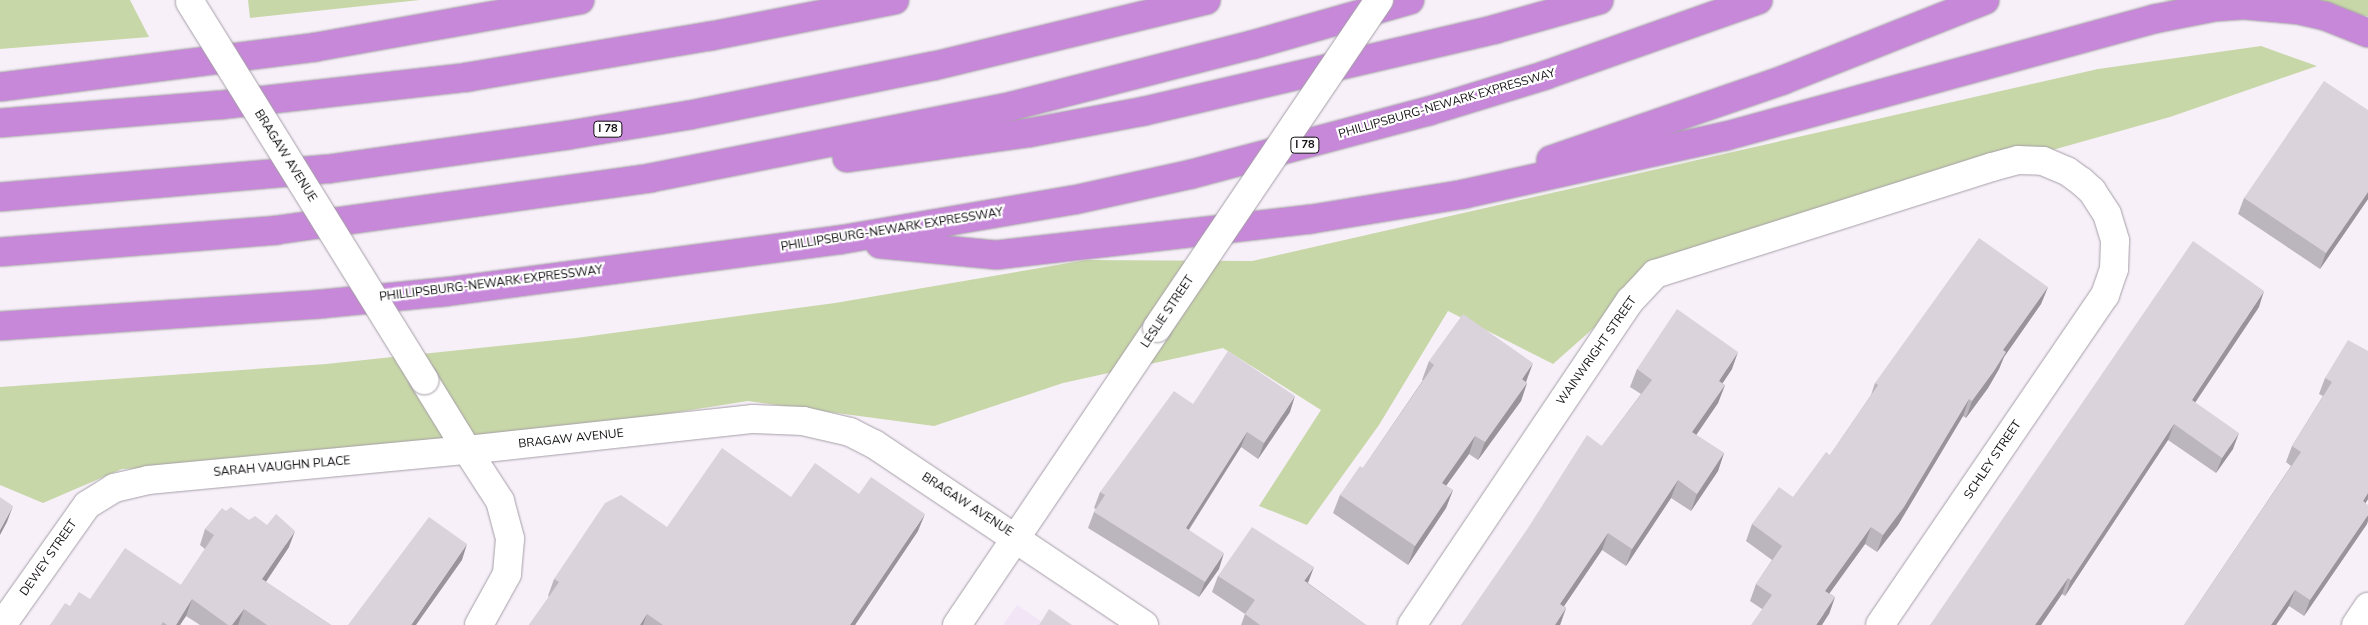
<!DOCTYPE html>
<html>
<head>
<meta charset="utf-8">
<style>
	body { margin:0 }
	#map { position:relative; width:2368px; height:625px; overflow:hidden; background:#f7f0f9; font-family:"Nunito Sans",sans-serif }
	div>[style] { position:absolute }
	.built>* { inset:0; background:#f2e6f6 }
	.green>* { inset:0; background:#c8d7a8 }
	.roads { filter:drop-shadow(0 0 1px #a59ea7) drop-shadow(0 0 1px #a59ea7) }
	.minor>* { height:28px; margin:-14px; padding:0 14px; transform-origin:14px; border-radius:14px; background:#fff }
	.highway>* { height:28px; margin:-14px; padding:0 14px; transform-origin:14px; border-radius:14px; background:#c888da }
	.bridges { filter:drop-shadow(0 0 1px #a59ea7) drop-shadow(0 0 1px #a59ea7) }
	.minor-bridge>* { height:28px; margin:-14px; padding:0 14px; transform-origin:14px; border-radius:14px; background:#fff }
	.wall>* { inset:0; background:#bbb5bd }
	.shaded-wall>* { inset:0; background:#99949a }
	.building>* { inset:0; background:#dad3dc }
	span { translate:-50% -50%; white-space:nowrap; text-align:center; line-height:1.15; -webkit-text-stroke:4.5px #fff; paint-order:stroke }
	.shield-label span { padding:1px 4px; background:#fff; border:1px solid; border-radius:4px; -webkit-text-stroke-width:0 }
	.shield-label { font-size:11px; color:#110e11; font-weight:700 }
	.street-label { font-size:12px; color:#110e11 }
</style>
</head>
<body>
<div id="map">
	<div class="built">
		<i style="clip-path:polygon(1017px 605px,1047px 625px,1003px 625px)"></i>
	</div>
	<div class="green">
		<i style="clip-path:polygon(0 0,130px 0,149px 37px,0 49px)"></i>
		<i style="clip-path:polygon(248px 0,420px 0,250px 18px)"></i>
		<i style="clip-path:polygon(2163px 0,2368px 0,2368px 16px)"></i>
		<i style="clip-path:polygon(2261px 46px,2317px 66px,2170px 117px,1992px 167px,1655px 274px,1553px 364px,1448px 311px,1379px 425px,1307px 525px,1259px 506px,1321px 410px,1223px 348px,1063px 383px,934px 426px,748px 401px,385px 458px,122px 469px,43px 503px,0 485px,0 387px,326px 364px,576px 338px,835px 303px,1086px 260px,1252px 261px,2098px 69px)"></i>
	</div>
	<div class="roads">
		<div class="minor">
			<i style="left:424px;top:380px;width:82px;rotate:58.4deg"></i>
			<i style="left:467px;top:450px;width:288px;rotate:-6.2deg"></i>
			<i style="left:753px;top:419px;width:50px;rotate:2.3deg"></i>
			<i style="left:803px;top:421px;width:48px;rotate:13.2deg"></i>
			<i style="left:850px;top:432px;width:27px;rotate:27deg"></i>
			<i style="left:874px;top:444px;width:325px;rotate:33.8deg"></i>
			<i style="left:2px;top:625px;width:147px;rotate:-54.7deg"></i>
			<i style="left:87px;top:505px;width:32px;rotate:-32deg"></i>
			<i style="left:114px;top:488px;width:35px;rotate:-13deg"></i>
			<i style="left:148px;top:480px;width:320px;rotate:-5.4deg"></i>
			<i style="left:467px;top:450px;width:61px;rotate:57.1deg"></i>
			<i style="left:500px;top:501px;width:39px;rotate:75deg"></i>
			<i style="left:510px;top:539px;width:35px;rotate:95deg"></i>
			<i style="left:507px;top:574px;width:58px;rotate:118.8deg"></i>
			<i style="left:957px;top:625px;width:358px;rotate:-56deg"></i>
			<i style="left:1412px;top:625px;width:391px;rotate:-56.1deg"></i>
			<i style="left:1630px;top:301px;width:37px;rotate:-47deg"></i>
			<i style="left:1655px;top:274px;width:354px;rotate:-17.6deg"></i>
			<i style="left:1992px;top:167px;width:27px;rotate:-15deg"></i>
			<i style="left:2018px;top:160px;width:25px;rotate:2deg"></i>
			<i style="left:2043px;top:161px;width:26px;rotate:23deg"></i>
			<i style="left:2067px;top:171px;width:17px;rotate:36deg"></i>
			<i style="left:2081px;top:181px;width:15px;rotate:42deg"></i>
			<i style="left:2092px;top:191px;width:27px;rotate:57deg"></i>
			<i style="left:2107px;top:214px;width:28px;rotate:73deg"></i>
			<i style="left:2115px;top:241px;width:28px;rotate:92deg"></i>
			<i style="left:2114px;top:269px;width:28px;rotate:109deg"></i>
			<i style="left:2105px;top:295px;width:399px;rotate:124.3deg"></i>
			<i style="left:2356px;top:625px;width:22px;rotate:-56deg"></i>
		</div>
		<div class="highway">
			<i style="left:0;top:87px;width:319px;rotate:-7.2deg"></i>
			<i style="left:316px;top:47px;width:268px;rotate:-10.1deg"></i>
			<i style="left:0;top:123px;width:221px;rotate:-4.7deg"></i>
			<i style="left:220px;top:105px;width:250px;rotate:-6.4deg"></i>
			<i style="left:468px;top:77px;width:246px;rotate:-9.6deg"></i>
			<i style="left:711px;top:36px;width:187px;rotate:-11.1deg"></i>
			<i style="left:847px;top:158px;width:183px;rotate:-7.9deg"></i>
			<i style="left:1028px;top:133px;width:119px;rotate:-10.6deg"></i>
			<i style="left:1145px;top:111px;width:360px;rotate:-13.1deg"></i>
			<i style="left:1496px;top:29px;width:107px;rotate:-15.7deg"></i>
			<i style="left:1551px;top:160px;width:245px;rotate:-19deg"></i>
			<i style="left:1783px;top:80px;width:217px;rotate:-21.6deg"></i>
			<i style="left:0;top:197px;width:329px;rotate:-4.9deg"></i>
			<i style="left:328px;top:169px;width:243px;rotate:-8deg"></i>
			<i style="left:569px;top:135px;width:123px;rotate:-9.4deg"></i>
			<i style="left:690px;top:115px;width:249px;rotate:-11.4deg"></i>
			<i style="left:934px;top:66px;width:280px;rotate:-13.6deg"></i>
			<i style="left:880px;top:244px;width:117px;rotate:5.4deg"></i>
			<i style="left:996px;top:255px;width:318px;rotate:-6.5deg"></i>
			<i style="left:1312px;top:219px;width:154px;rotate:-9.3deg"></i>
			<i style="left:1464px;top:194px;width:268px;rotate:-12.5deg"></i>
			<i style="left:1726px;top:136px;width:444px;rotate:-15.3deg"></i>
			<i style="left:2154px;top:19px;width:62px;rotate:-11.1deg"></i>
			<i style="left:2215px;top:7px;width:29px;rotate:-4deg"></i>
			<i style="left:2244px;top:5px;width:55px;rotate:5.2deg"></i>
			<i style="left:2299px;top:10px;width:27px;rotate:13deg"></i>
			<i style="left:2325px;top:16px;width:46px;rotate:21.6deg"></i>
			<i style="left:0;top:252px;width:278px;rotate:-4.5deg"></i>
			<i style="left:277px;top:230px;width:377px;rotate:-7.9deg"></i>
			<i style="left:650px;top:178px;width:369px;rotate:-11.2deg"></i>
			<i style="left:1012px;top:106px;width:248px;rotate:-14.3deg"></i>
			<i style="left:1252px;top:45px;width:164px;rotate:-15.9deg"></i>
			<i style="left:0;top:326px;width:322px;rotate:-3.9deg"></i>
			<i style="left:321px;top:304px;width:124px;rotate:-5.6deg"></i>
			<i style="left:444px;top:292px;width:398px;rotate:-7.5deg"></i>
			<i style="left:839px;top:240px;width:238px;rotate:-9.7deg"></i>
			<i style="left:1074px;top:200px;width:121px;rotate:-12.4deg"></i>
			<i style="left:1192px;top:174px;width:245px;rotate:-14.9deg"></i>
			<i style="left:1429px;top:111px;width:122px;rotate:-17.1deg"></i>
			<i style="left:1546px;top:75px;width:225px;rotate:-19.5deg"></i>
		</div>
	</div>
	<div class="bridges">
		<div class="minor-bridge">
			<i style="left:190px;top:2px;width:445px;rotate:58.2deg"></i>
			<i style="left:1157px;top:328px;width:396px;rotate:-55.9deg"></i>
		</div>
	</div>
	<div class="wall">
		<i style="clip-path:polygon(2368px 110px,2368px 199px,2320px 269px,2238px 214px,2244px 198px)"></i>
		<i style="clip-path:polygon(2048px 287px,2041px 304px,2004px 357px,1999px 369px,1988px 388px,1966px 418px,1963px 416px,1898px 525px,1877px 552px,1865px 544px,1829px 593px,1835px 597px,1829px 614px,1762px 609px,1750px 601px,1756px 584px,1772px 560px,1746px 541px,1752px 524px,1793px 497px,1830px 455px,1871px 395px,1875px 383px)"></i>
		<i style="clip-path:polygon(2259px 307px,2195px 403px,2233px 449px,2216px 473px,2168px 440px,2065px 596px,2062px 594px,2041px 625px,1930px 625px)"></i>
		<i style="clip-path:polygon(2368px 351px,2368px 499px,2365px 503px,2367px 524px,2304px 616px,2289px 606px,2276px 625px,2184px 625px,2291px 466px,2286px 462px,2292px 446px,2323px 396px,2319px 394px,2325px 378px)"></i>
		<i style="clip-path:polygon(1429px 361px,1526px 382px,1527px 383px,1521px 401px,1478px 460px,1469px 454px,1446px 486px,1453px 490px,1446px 508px,1408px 565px,1333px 513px,1340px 495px,1363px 468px,1423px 380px,1422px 380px)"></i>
		<i style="clip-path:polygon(1637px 369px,1732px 369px,1722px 384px,1725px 385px,1718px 403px,1696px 435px,1724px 453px,1718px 471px,1691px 511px,1671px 498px,1626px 566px,1602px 550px,1564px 606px,1566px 608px,1560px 625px,1461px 625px,1602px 446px,1641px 394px,1630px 387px)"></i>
		<i style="clip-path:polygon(1290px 412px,1258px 459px,1241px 447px,1189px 530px,1219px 569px,1199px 597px,1088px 528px,1094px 512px,1096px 509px,1094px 508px,1100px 492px)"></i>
		<i style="clip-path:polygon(859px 494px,918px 531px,855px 625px,529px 625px,549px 597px,548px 596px,554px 579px,667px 527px,791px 497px)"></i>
		<i style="clip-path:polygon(226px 511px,249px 520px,289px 547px,266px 582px,331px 625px,200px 625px,186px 616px,180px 625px,50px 625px,70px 606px,181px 585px,205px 549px,200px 545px,205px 529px)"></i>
		<i style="clip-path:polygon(1218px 576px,1308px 583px,1366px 625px,1241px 625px,1245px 614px,1212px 592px)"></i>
	</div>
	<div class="shaded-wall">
		<i style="clip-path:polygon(2368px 192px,2368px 199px,2320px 269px,2326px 253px)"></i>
		<i style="clip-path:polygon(2048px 287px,2041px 304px,2004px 357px,1999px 369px,1988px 388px,1966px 418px,1972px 401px,2003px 350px)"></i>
		<i style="clip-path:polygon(2264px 291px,2259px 307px,2186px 416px,2192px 400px)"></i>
		<i style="clip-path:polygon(1738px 352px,1732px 369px,1712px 399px,1719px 381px)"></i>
		<i style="clip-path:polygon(1533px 363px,1526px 382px,1515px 397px,1522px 379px)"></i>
		<i style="clip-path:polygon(1527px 383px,1521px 401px,1478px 460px,1485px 442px)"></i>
		<i style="clip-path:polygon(1725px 385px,1718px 403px,1686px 450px,1692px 432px)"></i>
		<i style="clip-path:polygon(1295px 396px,1290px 412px,1258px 459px,1264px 443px)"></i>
		<i style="clip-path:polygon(1969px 399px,1963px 416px,1898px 525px,1877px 552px,1883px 535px)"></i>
		<i style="clip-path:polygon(2174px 424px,2168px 440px,2065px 596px,2071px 580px)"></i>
		<i style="clip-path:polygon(1247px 432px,1241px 447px,1180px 543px,1186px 528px)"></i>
		<i style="clip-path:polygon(2239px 433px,2233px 449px,2216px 473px,2222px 458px)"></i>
		<i style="clip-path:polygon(1475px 436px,1469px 454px,1435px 501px,1442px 483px)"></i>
		<i style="clip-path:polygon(1724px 453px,1718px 471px,1691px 511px,1697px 494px)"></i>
		<i style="clip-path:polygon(1678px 480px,1671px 498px,1626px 566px,1632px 549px)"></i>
		<i style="clip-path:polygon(1453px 490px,1446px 508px,1408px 565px,1415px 546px)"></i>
		<i style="clip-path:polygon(2368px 493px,2368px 499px,2357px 518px,2363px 501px)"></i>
		<i style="clip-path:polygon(13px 506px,7px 522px,0 535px,0 530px)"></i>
		<i style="clip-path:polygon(925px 514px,918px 531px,855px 625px,850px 625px)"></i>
		<i style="clip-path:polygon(2368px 515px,2368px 521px,2367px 524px,2304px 616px,2310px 600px)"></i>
		<i style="clip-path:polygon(1871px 527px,1865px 544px,1819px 608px,1825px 591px)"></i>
		<i style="clip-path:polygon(295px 531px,289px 547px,257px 595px,262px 579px)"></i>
		<i style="clip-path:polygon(1608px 533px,1602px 550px,1554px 621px,1560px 604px)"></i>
		<i style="clip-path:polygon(467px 544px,462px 560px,416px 625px,411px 625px)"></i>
		<i style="clip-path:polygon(1224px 553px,1219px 569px,1199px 597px,1205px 582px)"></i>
		<i style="clip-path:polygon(1314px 567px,1308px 583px,1304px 581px)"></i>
		<i style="clip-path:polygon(2068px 578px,2062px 594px,2041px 625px,2035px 625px)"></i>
		<i style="clip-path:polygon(2295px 590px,2289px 606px,2276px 625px,2271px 625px)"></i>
		<i style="clip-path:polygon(1835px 597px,1829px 614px,1822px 625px,1816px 625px)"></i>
		<i style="clip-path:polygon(192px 599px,186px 616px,180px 625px,176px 625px)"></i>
		<i style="clip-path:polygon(1566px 608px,1560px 625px,1555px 625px)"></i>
		<i style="clip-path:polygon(244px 609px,238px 625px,232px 625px)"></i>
		<i style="clip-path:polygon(647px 614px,643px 625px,640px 625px)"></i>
	</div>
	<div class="building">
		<i style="clip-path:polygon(2324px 81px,2368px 110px,2368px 192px,2326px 253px,2244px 198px)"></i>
		<i style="clip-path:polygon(1979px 238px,2048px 287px,2003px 350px,2006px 352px,1994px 371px,1972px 401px,1969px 399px,1904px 507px,1883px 535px,1871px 527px,1825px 591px,1835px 597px,1816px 625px,1751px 625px,1772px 595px,1756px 584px,1782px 546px,1752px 524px,1779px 487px,1793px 497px,1826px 452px,1830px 455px,1878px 385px,1875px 383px)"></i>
		<i style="clip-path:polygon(2193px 241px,2264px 291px,2192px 400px,2239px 433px,2222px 458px,2174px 424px,2071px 580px,2068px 578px,2035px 625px,1930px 625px)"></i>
		<i style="clip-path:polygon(1677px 309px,1738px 352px,1719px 381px,1725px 385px,1692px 432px,1724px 453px,1697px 494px,1678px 480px,1632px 549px,1608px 533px,1560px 604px,1566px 608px,1555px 625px,1461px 625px,1528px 528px,1587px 435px,1602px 446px,1652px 380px,1637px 369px)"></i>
		<i style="clip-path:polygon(1463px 314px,1533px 363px,1522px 379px,1527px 383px,1485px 442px,1475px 436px,1442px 483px,1453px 490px,1415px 546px,1340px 495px,1360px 466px,1363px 468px,1434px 365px,1429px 361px)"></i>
		<i style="clip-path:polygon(2348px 340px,2368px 351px,2368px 493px,2363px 501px,2368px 505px,2368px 515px,2310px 600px,2295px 590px,2271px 625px,2184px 625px,2301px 452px,2292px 446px,2332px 382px,2325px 378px)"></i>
		<i style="clip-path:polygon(1228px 351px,1295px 396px,1264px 443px,1247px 432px,1186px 528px,1224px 553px,1205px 582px,1094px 512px,1105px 495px,1100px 492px,1174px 391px,1193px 404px)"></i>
		<i style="clip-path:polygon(722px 448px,791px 497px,815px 463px,859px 494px,871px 477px,925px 514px,850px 625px,663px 625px,647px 614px,640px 625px,529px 625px,559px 582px,554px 579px,605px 503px,621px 495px,667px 527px)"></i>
		<i style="clip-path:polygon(0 497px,13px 506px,0 530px)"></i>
		<i style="clip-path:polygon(231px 507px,249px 520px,255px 516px,267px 525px,276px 514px,295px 531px,262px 579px,331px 625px,267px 625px,244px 609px,232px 625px,228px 625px,192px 599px,176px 625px,167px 625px,163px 622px,161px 625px,50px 625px,65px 603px,70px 606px,79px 592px,90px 599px,125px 548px,181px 585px,214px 535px,205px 529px,222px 508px,226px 511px)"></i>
		<i style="clip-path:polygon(429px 517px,467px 544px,411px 625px,348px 625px)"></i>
		<i style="clip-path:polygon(1252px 527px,1314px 567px,1304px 581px,1366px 625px,1260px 625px,1245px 614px,1255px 600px,1218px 576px)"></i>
		<i style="clip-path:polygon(1049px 609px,1072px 625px,1039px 625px)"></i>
	</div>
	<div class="shield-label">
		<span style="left:608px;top:129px">I 78</span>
		<span style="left:1305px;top:145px">I 78</span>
	</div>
	<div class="street-label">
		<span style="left:1447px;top:104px;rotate:-16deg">PHILLIPSBURG-NEWARK EXPRESSWAY</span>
		<span style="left:285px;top:156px;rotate:58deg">BRAGAW AVENUE</span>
		<span style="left:892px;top:230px;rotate:-9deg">PHILLIPSBURG-NEWARK EXPRESSWAY</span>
		<span style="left:491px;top:284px;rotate:-7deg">PHILLIPSBURG-NEWARK EXPRESSWAY</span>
		<span style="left:1168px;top:312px;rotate:-56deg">LESLIE STREET</span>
		<span style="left:1597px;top:351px;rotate:-55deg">WAINWRIGHT STREET</span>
		<span style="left:571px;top:439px;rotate:-6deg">BRAGAW AVENUE</span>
		<span style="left:1993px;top:460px;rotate:-56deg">SCHLEY STREET</span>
		<span style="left:282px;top:467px;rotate:-5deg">SARAH VAUGHN PLACE</span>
		<span style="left:967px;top:505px;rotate:33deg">BRAGAW AVENUE</span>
		<span style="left:49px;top:558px;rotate:-55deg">DEWEY STREET</span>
	</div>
</div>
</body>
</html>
